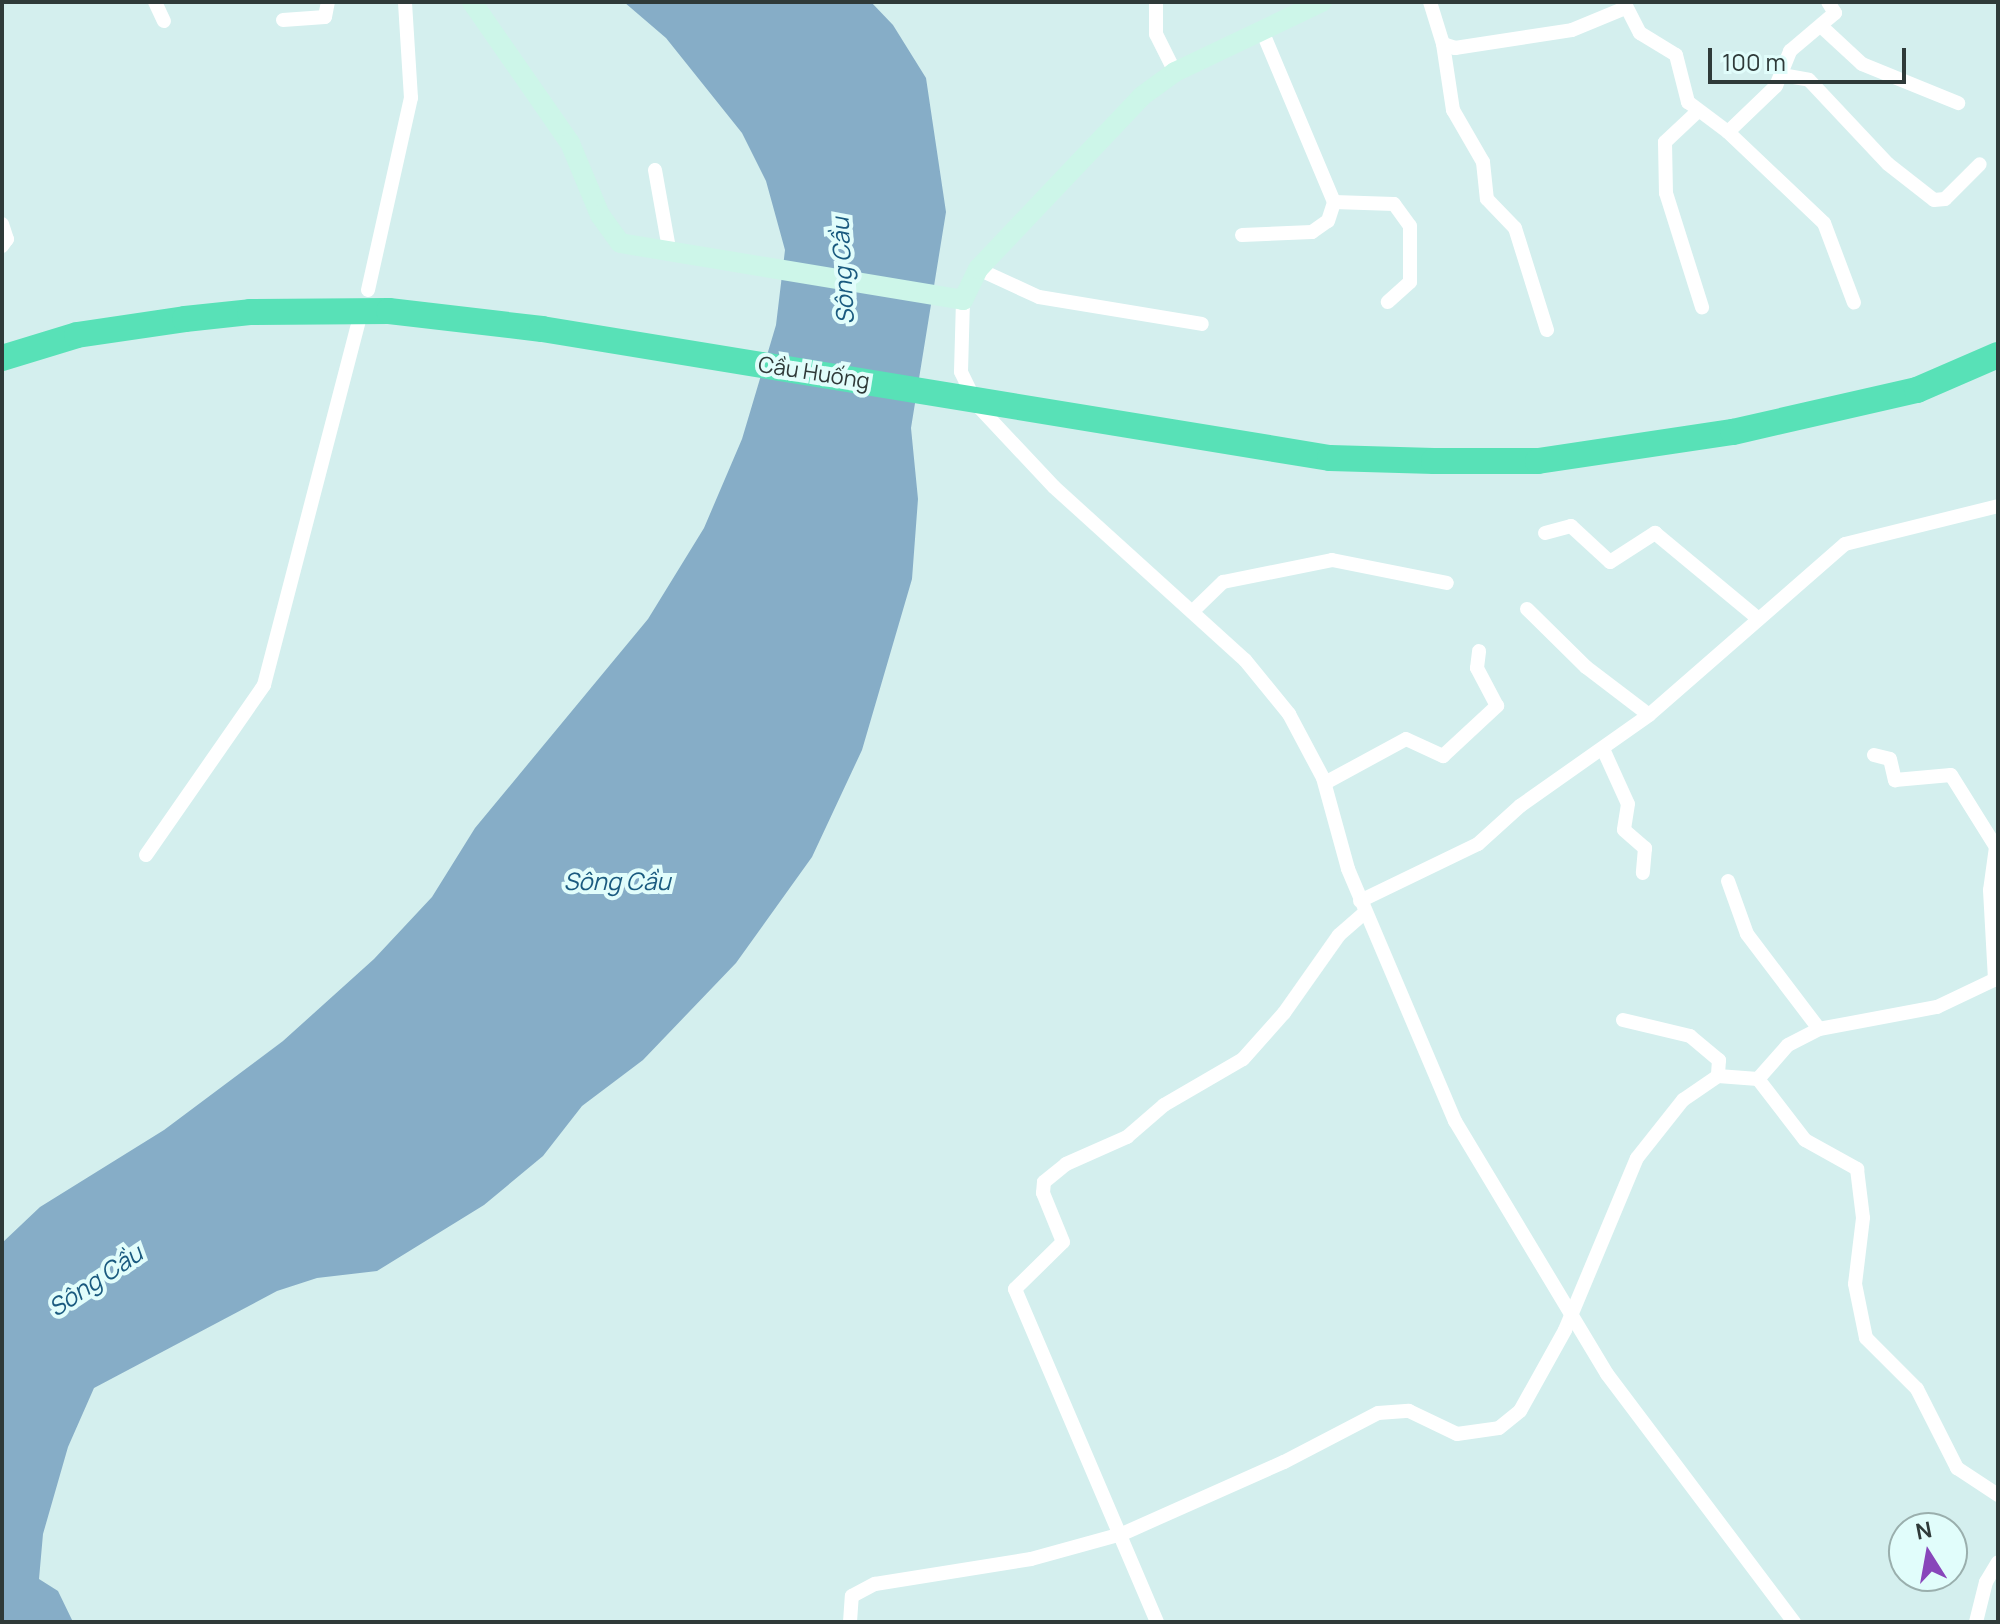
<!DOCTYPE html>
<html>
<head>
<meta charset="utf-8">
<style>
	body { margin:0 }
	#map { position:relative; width:2000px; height:1624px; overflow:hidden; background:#d4efee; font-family:Manrope,sans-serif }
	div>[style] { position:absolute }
	.water>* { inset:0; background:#86adc7 }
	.street>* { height:14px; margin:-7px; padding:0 7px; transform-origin:7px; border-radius:7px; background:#fff }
	.secondary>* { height:20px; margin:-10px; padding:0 10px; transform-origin:10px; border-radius:10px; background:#cdf6e9 }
	.highway>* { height:26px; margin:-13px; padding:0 13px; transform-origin:13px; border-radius:13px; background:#58e1b7 }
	span { translate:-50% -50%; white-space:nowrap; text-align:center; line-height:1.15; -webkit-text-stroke:8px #e1fdfb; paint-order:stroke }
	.street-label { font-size:22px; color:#2f3a39 }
	.water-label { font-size:24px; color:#1a5a7f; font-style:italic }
	.frame { position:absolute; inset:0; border:4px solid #2f3a39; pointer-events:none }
	.north { position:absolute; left:1888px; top:1512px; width:80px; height:80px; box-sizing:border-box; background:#e1fdfb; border:2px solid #9aafad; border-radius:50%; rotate:349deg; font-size:22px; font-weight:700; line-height:32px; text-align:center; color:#2f3a39 }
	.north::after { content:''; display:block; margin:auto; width:28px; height:36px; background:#8846ba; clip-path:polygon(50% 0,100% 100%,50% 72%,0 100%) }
	.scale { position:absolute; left:1708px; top:48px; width:198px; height:36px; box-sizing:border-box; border:4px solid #2f3a39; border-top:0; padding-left:10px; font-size:24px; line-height:28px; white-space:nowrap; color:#2f3a39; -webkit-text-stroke:6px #e1fdfb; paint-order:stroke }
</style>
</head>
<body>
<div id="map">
	<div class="water">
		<i style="clip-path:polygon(624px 2px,871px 2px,893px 25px,926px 78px,946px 212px,911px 428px,918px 499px,912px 579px,862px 750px,812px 857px,736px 963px,643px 1060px,582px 1106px,543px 1156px,484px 1205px,377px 1271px,317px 1278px,277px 1291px,94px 1388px,68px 1447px,43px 1534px,39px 1579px,58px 1591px,73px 1622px,2px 1622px,2px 1243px,40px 1207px,164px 1130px,283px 1041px,374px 959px,432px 897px,475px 828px,648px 619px,704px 528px,742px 439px,776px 325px,785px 250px,766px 181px,742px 133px,666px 38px)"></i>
	</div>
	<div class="street">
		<i style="left:155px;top:2px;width:21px;rotate:65deg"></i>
		<i style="left:1156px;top:2px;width:32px;rotate:90deg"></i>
		<i style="left:1156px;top:34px;width:42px;rotate:63.4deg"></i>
		<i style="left:1430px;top:2px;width:44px;rotate:72.8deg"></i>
		<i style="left:1443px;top:44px;width:67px;rotate:81.4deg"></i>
		<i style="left:1453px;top:110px;width:60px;rotate:60deg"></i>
		<i style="left:1483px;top:162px;width:37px;rotate:84deg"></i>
		<i style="left:1487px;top:199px;width:40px;rotate:46deg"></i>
		<i style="left:1515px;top:228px;width:107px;rotate:72.6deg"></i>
		<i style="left:1624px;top:2px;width:35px;rotate:63deg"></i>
		<i style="left:1640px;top:33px;width:42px;rotate:31.4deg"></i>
		<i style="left:1676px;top:55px;width:49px;rotate:75.7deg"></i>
		<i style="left:1688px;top:102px;width:50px;rotate:36.9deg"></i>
		<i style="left:1728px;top:132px;width:132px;rotate:43.5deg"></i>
		<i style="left:1824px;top:223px;width:85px;rotate:69.4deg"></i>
		<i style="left:283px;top:20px;width:42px;rotate:-4.1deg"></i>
		<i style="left:325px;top:17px;width:15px;rotate:-79deg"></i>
		<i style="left:1822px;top:27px;width:54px;rotate:42.8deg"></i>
		<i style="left:1862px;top:64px;width:104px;rotate:22.1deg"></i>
		<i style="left:1443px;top:44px;width:13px;rotate:18deg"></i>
		<i style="left:1455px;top:48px;width:118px;rotate:-8.7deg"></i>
		<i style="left:1572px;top:30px;width:57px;rotate:-22.5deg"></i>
		<i style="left:1782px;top:75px;width:27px;rotate:10deg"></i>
		<i style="left:1809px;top:80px;width:115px;rotate:46.8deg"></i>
		<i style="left:1888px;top:164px;width:58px;rotate:38deg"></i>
		<i style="left:1934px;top:200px;width:11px;rotate:-5deg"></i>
		<i style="left:1945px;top:199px;width:49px;rotate:-45deg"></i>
		<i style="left:1697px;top:112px;width:44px;rotate:136.8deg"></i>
		<i style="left:1665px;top:142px;width:51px;rotate:88.9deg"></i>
		<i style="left:1666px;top:193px;width:120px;rotate:72.5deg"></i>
		<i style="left:1728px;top:132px;width:66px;rotate:-43.8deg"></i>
		<i style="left:1776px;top:86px;width:38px;rotate:-68deg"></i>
		<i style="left:1790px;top:51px;width:59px;rotate:-40.2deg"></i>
		<i style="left:1835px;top:13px;width:13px;rotate:-122deg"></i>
		<i style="left:655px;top:170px;width:85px;rotate:79.9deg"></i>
		<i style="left:1334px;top:202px;width:60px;rotate:1.9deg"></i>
		<i style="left:1394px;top:204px;width:27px;rotate:54deg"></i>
		<i style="left:1410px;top:226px;width:56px;rotate:90deg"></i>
		<i style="left:1410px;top:282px;width:30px;rotate:138deg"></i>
		<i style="left:2px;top:224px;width:16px;rotate:72deg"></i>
		<i style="left:7px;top:239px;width:9px;rotate:126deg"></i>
		<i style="left:1242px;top:235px;width:70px;rotate:-2.5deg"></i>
		<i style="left:1312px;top:232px;width:19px;rotate:-35deg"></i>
		<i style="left:1328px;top:221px;width:20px;rotate:-72deg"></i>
		<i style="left:1334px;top:202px;width:186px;rotate:-112.8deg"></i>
		<i style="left:978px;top:269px;width:67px;rotate:24.7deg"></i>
		<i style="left:1039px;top:297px;width:165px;rotate:9.4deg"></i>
		<i style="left:368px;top:290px;width:197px;rotate:-77.4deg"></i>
		<i style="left:411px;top:98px;width:96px;rotate:-93.6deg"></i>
		<i style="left:963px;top:300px;width:72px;rotate:91.6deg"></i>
		<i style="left:961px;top:372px;width:37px;rotate:64deg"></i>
		<i style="left:977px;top:405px;width:112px;rotate:46.8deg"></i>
		<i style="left:1054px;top:487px;width:258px;rotate:42.2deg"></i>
		<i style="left:1245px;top:660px;width:70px;rotate:50.8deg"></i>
		<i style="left:1289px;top:714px;width:72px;rotate:62deg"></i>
		<i style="left:1323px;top:778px;width:94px;rotate:74.6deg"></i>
		<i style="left:1348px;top:869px;width:274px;rotate:67deg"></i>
		<i style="left:1455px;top:1121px;width:295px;rotate:59deg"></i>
		<i style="left:1607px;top:1374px;width:311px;rotate:53deg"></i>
		<i style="left:1545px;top:533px;width:27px;rotate:-15deg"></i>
		<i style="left:1571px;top:526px;width:53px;rotate:42.7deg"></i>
		<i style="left:1610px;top:562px;width:54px;rotate:-32.8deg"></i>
		<i style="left:1655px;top:533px;width:131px;rotate:39.7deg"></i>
		<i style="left:1527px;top:609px;width:83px;rotate:44.5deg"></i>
		<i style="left:1586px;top:667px;width:79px;rotate:37.3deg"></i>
		<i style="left:1193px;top:611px;width:42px;rotate:-44deg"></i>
		<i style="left:1223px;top:582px;width:111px;rotate:-11.4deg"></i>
		<i style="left:1332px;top:560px;width:117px;rotate:11.3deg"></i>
		<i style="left:1603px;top:749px;width:60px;rotate:65.6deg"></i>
		<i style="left:1628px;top:804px;width:26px;rotate:99deg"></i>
		<i style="left:1624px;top:830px;width:28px;rotate:41deg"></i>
		<i style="left:1645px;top:848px;width:25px;rotate:95deg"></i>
		<i style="left:1874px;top:755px;width:16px;rotate:14deg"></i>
		<i style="left:1890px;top:759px;width:22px;rotate:77deg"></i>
		<i style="left:1895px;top:780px;width:56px;rotate:-5.1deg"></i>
		<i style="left:1951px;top:775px;width:85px;rotate:58deg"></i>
		<i style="left:1996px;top:847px;width:43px;rotate:97.9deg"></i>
		<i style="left:1990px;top:890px;width:90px;rotate:86.8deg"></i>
		<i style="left:1325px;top:783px;width:92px;rotate:-28.5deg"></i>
		<i style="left:1406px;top:739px;width:41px;rotate:24.7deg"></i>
		<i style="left:1443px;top:756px;width:74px;rotate:-42.8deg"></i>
		<i style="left:1497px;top:706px;width:43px;rotate:-117.8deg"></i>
		<i style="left:1477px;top:668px;width:17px;rotate:-83deg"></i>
		<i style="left:146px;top:855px;width:207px;rotate:-55.2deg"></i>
		<i style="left:264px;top:685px;width:378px;rotate:-75.4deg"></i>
		<i style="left:1728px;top:881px;width:56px;rotate:70.3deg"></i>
		<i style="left:1747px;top:934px;width:119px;rotate:52.8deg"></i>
		<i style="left:1360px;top:901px;width:131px;rotate:-25.8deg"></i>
		<i style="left:1478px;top:844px;width:57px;rotate:-42.1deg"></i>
		<i style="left:1520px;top:806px;width:158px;rotate:-35.2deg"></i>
		<i style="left:1649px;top:715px;width:260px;rotate:-41.1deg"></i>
		<i style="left:1845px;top:544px;width:158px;rotate:-13.9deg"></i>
		<i style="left:1623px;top:1020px;width:69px;rotate:13.4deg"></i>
		<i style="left:1690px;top:1036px;width:38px;rotate:40deg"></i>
		<i style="left:1719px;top:1060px;width:16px;rotate:94deg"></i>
		<i style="left:1758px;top:1079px;width:77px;rotate:52.4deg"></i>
		<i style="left:1805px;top:1140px;width:60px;rotate:29.1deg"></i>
		<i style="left:1857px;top:1169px;width:49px;rotate:83deg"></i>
		<i style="left:1863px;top:1218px;width:66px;rotate:96.9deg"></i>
		<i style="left:1855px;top:1284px;width:55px;rotate:78.5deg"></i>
		<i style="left:1866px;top:1338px;width:72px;rotate:45deg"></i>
		<i style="left:1917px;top:1389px;width:89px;rotate:63.1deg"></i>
		<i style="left:1957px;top:1468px;width:49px;rotate:33.4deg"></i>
		<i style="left:850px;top:1622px;width:26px;rotate:-86deg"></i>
		<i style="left:852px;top:1596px;width:26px;rotate:-28deg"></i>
		<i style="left:875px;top:1584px;width:158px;rotate:-9.1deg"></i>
		<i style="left:1031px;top:1559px;width:94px;rotate:-15.4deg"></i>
		<i style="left:1122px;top:1534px;width:177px;rotate:-24deg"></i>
		<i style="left:1284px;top:1462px;width:106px;rotate:-27.5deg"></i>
		<i style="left:1378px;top:1413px;width:31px;rotate:-4deg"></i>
		<i style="left:1409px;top:1411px;width:53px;rotate:25.6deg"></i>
		<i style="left:1457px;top:1434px;width:42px;rotate:-8.1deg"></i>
		<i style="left:1499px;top:1428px;width:27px;rotate:-39deg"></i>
		<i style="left:1520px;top:1411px;width:93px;rotate:-60.9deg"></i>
		<i style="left:1565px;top:1330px;width:186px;rotate:-67.3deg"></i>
		<i style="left:1637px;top:1158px;width:74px;rotate:-51.6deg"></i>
		<i style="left:1683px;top:1100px;width:42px;rotate:-34.4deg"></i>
		<i style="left:1718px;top:1076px;width:40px;rotate:4.3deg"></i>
		<i style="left:1758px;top:1079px;width:45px;rotate:-48.6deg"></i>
		<i style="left:1788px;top:1045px;width:35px;rotate:-27deg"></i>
		<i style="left:1819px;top:1029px;width:120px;rotate:-10.6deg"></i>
		<i style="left:1937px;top:1007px;width:68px;rotate:-25.4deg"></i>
		<i style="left:1157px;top:1622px;width:362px;rotate:-113.1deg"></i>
		<i style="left:1015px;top:1289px;width:67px;rotate:-44.4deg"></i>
		<i style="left:1063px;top:1242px;width:53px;rotate:-112.2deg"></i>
		<i style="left:1043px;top:1193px;width:11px;rotate:-85deg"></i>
		<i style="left:1044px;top:1182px;width:28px;rotate:-39deg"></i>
		<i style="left:1066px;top:1164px;width:67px;rotate:-23.9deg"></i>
		<i style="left:1127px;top:1137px;width:49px;rotate:-40.9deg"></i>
		<i style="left:1164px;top:1105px;width:91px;rotate:-30.2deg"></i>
		<i style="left:1243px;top:1059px;width:62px;rotate:-48.3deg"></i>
		<i style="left:1284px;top:1013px;width:95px;rotate:-54.8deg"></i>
		<i style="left:1339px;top:935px;width:35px;rotate:-41deg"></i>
		<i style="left:1976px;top:1622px;width:41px;rotate:-76deg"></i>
		<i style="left:1986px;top:1582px;width:23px;rotate:-59deg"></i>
	</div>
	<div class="secondary">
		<i style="left:472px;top:2px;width:172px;rotate:55.2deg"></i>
		<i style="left:570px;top:143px;width:78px;rotate:67.4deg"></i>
		<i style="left:600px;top:215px;width:34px;rotate:54deg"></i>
		<i style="left:620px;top:243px;width:348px;rotate:9.4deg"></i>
		<i style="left:963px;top:300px;width:34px;rotate:-64deg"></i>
		<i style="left:978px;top:269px;width:238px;rotate:-46.5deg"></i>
		<i style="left:1142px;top:96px;width:41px;rotate:-36deg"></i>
		<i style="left:1175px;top:72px;width:163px;rotate:-25.5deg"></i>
	</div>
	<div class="highway">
		<i style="left:2px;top:358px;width:78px;rotate:-17deg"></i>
		<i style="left:77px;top:335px;width:109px;rotate:-8.4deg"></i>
		<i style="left:185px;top:319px;width:65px;rotate:-6.1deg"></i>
		<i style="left:250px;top:312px;width:139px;rotate:-0.4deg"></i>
		<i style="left:389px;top:311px;width:154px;rotate:6.7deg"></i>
		<i style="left:542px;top:329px;width:798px;rotate:9.3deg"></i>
		<i style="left:1330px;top:458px;width:104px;rotate:1.7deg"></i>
		<i style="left:1434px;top:461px;width:104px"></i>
		<i style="left:1538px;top:461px;width:197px;rotate:-8.5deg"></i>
		<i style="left:1733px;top:432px;width:189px;rotate:-12.9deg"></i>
		<i style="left:1917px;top:390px;width:88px;rotate:-23.4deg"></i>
	</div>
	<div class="street-label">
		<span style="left:814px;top:373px;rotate:9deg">Cầu Huống</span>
	</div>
	<div class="water-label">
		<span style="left:842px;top:271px;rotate:-93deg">Sông Cầu</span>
		<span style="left:617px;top:881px">Sông Cầu</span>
		<span style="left:95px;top:1280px;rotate:-34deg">Sông Cầu</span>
	</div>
	<div class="frame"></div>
	<div class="north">N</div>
	<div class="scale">100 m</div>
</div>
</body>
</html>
